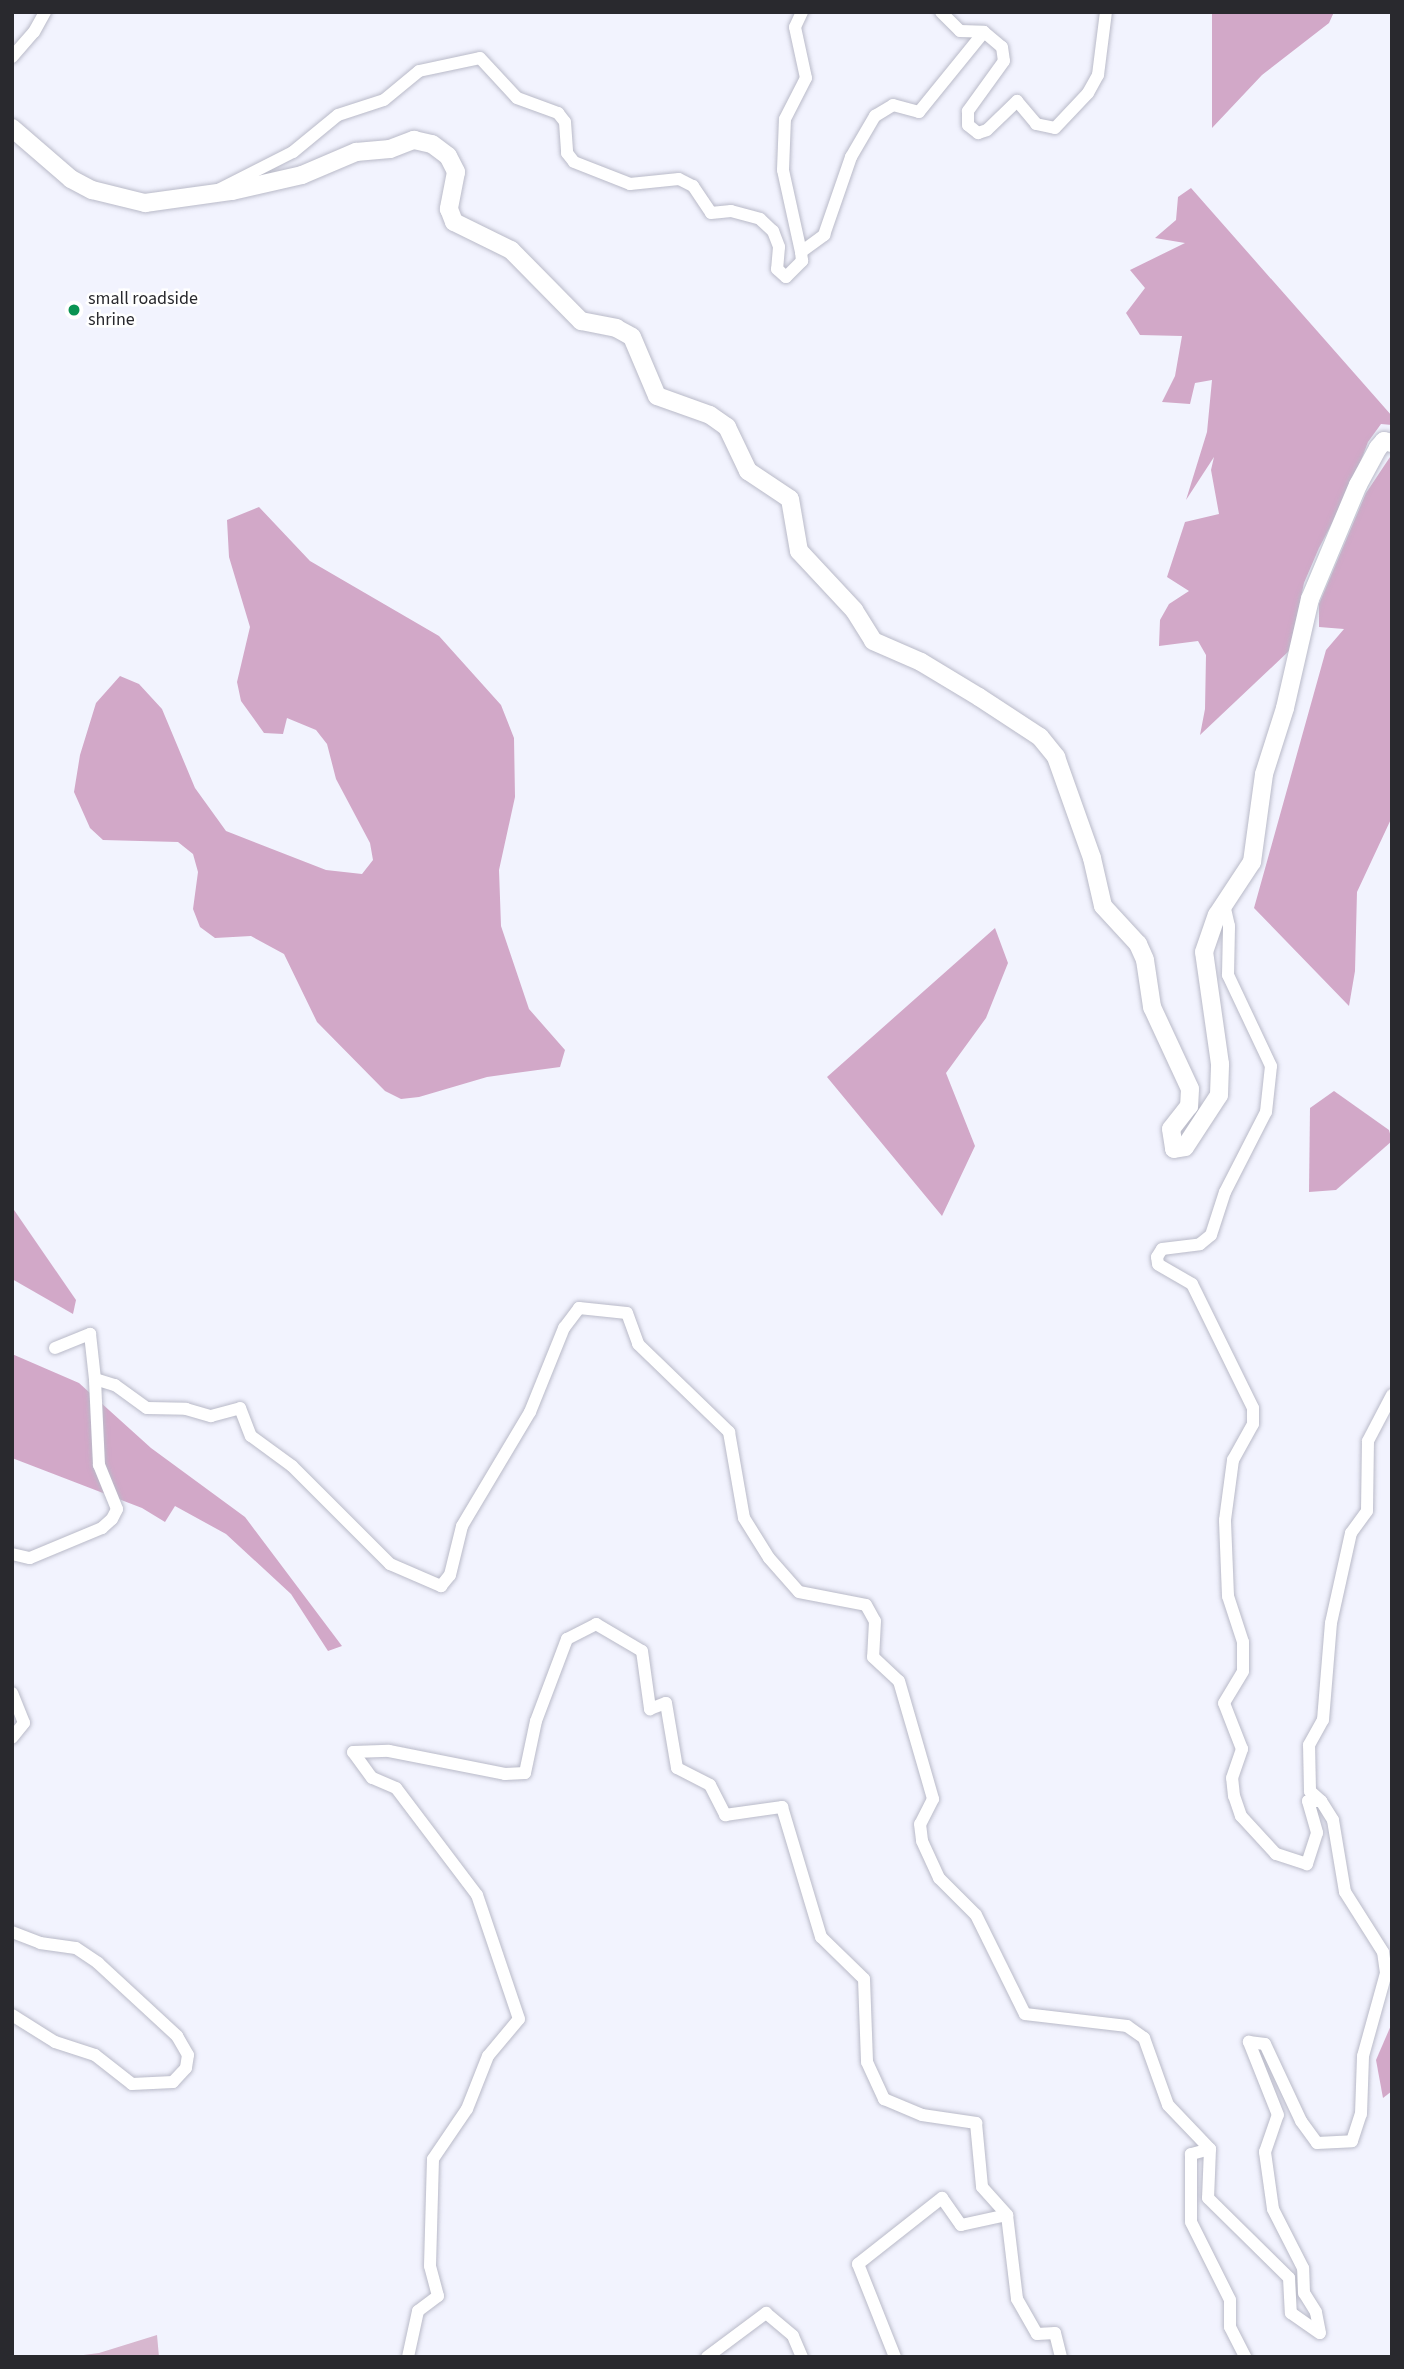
<!DOCTYPE html>
<html>
<head>
<meta charset="utf-8">
<style>
	body { margin:0 }
	#map { position:relative; width:1404px; height:2369px; overflow:hidden; background:#f2f3fe; font-family:"Source Sans 3",sans-serif }
	div>[style] { position:absolute }
	.green>* { inset:0; background:#d7b7cf }
	.forest>* { inset:0; background:#d2a8c8 }
	.roads { filter:drop-shadow(0 0 2px #b9bac8) drop-shadow(0 0 2px #b9bac8) }
	.street>* { height:12px; margin:-6px; padding:0 6px; transform-origin:6px; border-radius:6px; background:#fff }
	.secondary>* { height:18px; margin:-9px; padding:0 9px; transform-origin:9px; border-radius:9px; background:#fff }
	.dots>* { width:19px; height:19px; translate:-50% -50%; box-sizing:border-box; border:4px solid #fff; border-radius:50% }
	span { translate:-50% -50%; white-space:nowrap; text-align:center; line-height:1.15; -webkit-text-stroke:5px #fff; paint-order:stroke }
	.poi-label { font-size:18px; color:#29292e }
	.left { translate:0 -50%; text-align:left }
	.frame { position:absolute; inset:0; border:14px solid #29292e; pointer-events:none }
</style>
</head>
<body>
<div id="map">
	<div class="green">
		<i style="clip-path:polygon(157px 2335px,159px 2357px,68px 2357px,99px 2353px)"></i>
	</div>
	<div class="forest">
		<i style="clip-path:polygon(1212px 12px,1334px 12px,1329px 23px,1262px 75px,1212px 128px)"></i>
		<i style="clip-path:polygon(1191px 188px,1392px 416px,1392px 425px,1381px 424px,1368px 442px,1351px 487px,1319px 548px,1304px 583px,1290px 650px,1200px 735px,1205px 709px,1206px 655px,1198px 641px,1159px 646px,1160px 620px,1169px 604px,1189px 591px,1167px 577px,1185px 522px,1219px 514px,1211px 470px,1214px 457px,1186px 500px,1207px 432px,1212px 380px,1195px 383px,1190px 404px,1162px 402px,1175px 376px,1182px 336px,1140px 335px,1126px 313px,1145px 288px,1130px 270px,1185px 243px,1155px 238px,1176px 220px,1178px 197px)"></i>
		<i style="clip-path:polygon(1392px 454px,1392px 817px,1357px 892px,1355px 971px,1349px 1006px,1254px 908px,1326px 650px,1344px 629px,1319px 627px,1319px 604px,1366px 493px)"></i>
		<i style="clip-path:polygon(259px 507px,310px 561px,439px 636px,501px 705px,514px 738px,515px 797px,499px 870px,501px 926px,529px 1009px,565px 1050px,560px 1067px,487px 1077px,419px 1097px,401px 1099px,385px 1091px,317px 1022px,284px 954px,251px 936px,215px 938px,200px 927px,193px 909px,198px 872px,193px 854px,178px 842px,103px 840px,90px 828px,74px 792px,80px 755px,96px 703px,120px 676px,139px 684px,162px 709px,195px 788px,226px 831px,326px 870px,362px 874px,373px 860px,370px 843px,336px 779px,327px 744px,316px 730px,287px 718px,283px 734px,264px 733px,241px 701px,237px 682px,250px 627px,229px 557px,227px 520px)"></i>
		<i style="clip-path:polygon(995px 928px,1008px 963px,986px 1018px,946px 1073px,975px 1146px,942px 1216px,827px 1077px)"></i>
		<i style="clip-path:polygon(1334px 1091px,1389px 1130px,1392px 1141px,1336px 1190px,1309px 1192px,1310px 1108px)"></i>
		<i style="clip-path:polygon(12px 1207px,76px 1300px,73px 1314px,12px 1279px)"></i>
		<i style="clip-path:polygon(12px 1354px,79px 1383px,151px 1448px,245px 1517px,342px 1646px,328px 1651px,291px 1594px,226px 1534px,175px 1506px,165px 1522px,142px 1508px,12px 1458px)"></i>
		<i style="clip-path:polygon(1392px 2023px,1392px 2091px,1383px 2098px,1376px 2060px)"></i>
	</div>
	<div class="roads">
		<div class="street">
			<i style="left:941px;top:12px;width:27px;rotate:45deg"></i>
			<i style="left:960px;top:31px;width:24px;rotate:2deg"></i>
			<i style="left:12px;top:57px;width:33px;rotate:-49deg"></i>
			<i style="left:34px;top:32px;width:23px;rotate:-61deg"></i>
			<i style="left:218px;top:190px;width:84px;rotate:-26.9deg"></i>
			<i style="left:293px;top:152px;width:58px;rotate:-39.4deg"></i>
			<i style="left:338px;top:115px;width:48px;rotate:-18.1deg"></i>
			<i style="left:384px;top:100px;width:45px;rotate:-39.6deg"></i>
			<i style="left:419px;top:71px;width:62px;rotate:-12deg"></i>
			<i style="left:480px;top:58px;width:54px;rotate:47.2deg"></i>
			<i style="left:517px;top:98px;width:44px;rotate:20.1deg"></i>
			<i style="left:558px;top:113px;width:11px;rotate:52deg"></i>
			<i style="left:565px;top:122px;width:31px;rotate:86deg"></i>
			<i style="left:567px;top:153px;width:11px;rotate:52deg"></i>
			<i style="left:574px;top:162px;width:60px;rotate:21.4deg"></i>
			<i style="left:630px;top:184px;width:49px;rotate:-5.8deg"></i>
			<i style="left:679px;top:179px;width:16px;rotate:27deg"></i>
			<i style="left:693px;top:186px;width:32px;rotate:56deg"></i>
			<i style="left:711px;top:213px;width:20px;rotate:-6deg"></i>
			<i style="left:731px;top:211px;width:30px;rotate:15deg"></i>
			<i style="left:760px;top:219px;width:18px;rotate:43deg"></i>
			<i style="left:773px;top:231px;width:17px;rotate:69deg"></i>
			<i style="left:779px;top:247px;width:22px;rotate:95deg"></i>
			<i style="left:777px;top:269px;width:12px;rotate:42deg"></i>
			<i style="left:786px;top:277px;width:23px;rotate:-45deg"></i>
			<i style="left:802px;top:261px;width:9px;rotate:-96deg"></i>
			<i style="left:801px;top:252px;width:29px;rotate:-36deg"></i>
			<i style="left:824px;top:235px;width:83px;rotate:-70.9deg"></i>
			<i style="left:851px;top:157px;width:48px;rotate:-59.7deg"></i>
			<i style="left:875px;top:116px;width:21px;rotate:-31deg"></i>
			<i style="left:893px;top:105px;width:27px;rotate:15deg"></i>
			<i style="left:919px;top:112px;width:103px;rotate:-50.9deg"></i>
			<i style="left:984px;top:32px;width:23px;rotate:40deg"></i>
			<i style="left:1002px;top:47px;width:14px;rotate:82deg"></i>
			<i style="left:1004px;top:61px;width:62px;rotate:125.8deg"></i>
			<i style="left:968px;top:111px;width:14px;rotate:90deg"></i>
			<i style="left:968px;top:125px;width:13px;rotate:39deg"></i>
			<i style="left:978px;top:133px;width:9px;rotate:-18deg"></i>
			<i style="left:987px;top:130px;width:42px;rotate:-44deg"></i>
			<i style="left:1017px;top:101px;width:30px;rotate:50deg"></i>
			<i style="left:1036px;top:124px;width:19px;rotate:12deg"></i>
			<i style="left:1055px;top:128px;width:48px;rotate:-46.7deg"></i>
			<i style="left:1088px;top:93px;width:21px;rotate:-61deg"></i>
			<i style="left:1098px;top:75px;width:64px;rotate:-82.8deg"></i>
			<i style="left:801px;top:252px;width:84px;rotate:-102.4deg"></i>
			<i style="left:783px;top:170px;width:51px;rotate:-87.8deg"></i>
			<i style="left:785px;top:119px;width:46px;rotate:-62.9deg"></i>
			<i style="left:806px;top:78px;width:52px;rotate:-102.2deg"></i>
			<i style="left:795px;top:27px;width:17px;rotate:-65deg"></i>
			<i style="left:55px;top:1348px;width:38px;rotate:-22deg"></i>
			<i style="left:90px;top:1334px;width:45px;rotate:83.7deg"></i>
			<i style="left:95px;top:1379px;width:21px;rotate:17deg"></i>
			<i style="left:115px;top:1385px;width:39px;rotate:36deg"></i>
			<i style="left:147px;top:1408px;width:39px;rotate:1deg"></i>
			<i style="left:186px;top:1409px;width:26px;rotate:16deg"></i>
			<i style="left:211px;top:1416px;width:30px;rotate:-15deg"></i>
			<i style="left:240px;top:1408px;width:30px;rotate:69deg"></i>
			<i style="left:251px;top:1436px;width:51px;rotate:36.2deg"></i>
			<i style="left:292px;top:1466px;width:139px;rotate:45deg"></i>
			<i style="left:390px;top:1564px;width:56px;rotate:23.3deg"></i>
			<i style="left:441px;top:1586px;width:14px;rotate:-51deg"></i>
			<i style="left:450px;top:1575px;width:50px;rotate:-76.2deg"></i>
			<i style="left:462px;top:1526px;width:133px;rotate:-59.2deg"></i>
			<i style="left:530px;top:1412px;width:91px;rotate:-68deg"></i>
			<i style="left:564px;top:1328px;width:25px;rotate:-53deg"></i>
			<i style="left:579px;top:1308px;width:48px;rotate:5.9deg"></i>
			<i style="left:627px;top:1313px;width:33px;rotate:70deg"></i>
			<i style="left:638px;top:1344px;width:127px;rotate:44deg"></i>
			<i style="left:729px;top:1432px;width:87px;rotate:80.1deg"></i>
			<i style="left:744px;top:1518px;width:47px;rotate:58deg"></i>
			<i style="left:769px;top:1558px;width:45px;rotate:48.6deg"></i>
			<i style="left:799px;top:1592px;width:68px;rotate:11deg"></i>
			<i style="left:866px;top:1605px;width:18px;rotate:61deg"></i>
			<i style="left:875px;top:1621px;width:36px;rotate:93deg"></i>
			<i style="left:873px;top:1657px;width:35px;rotate:43deg"></i>
			<i style="left:899px;top:1681px;width:123px;rotate:73.9deg"></i>
			<i style="left:933px;top:1799px;width:28px;rotate:117deg"></i>
			<i style="left:920px;top:1824px;width:17px;rotate:83deg"></i>
			<i style="left:922px;top:1841px;width:41px;rotate:65.3deg"></i>
			<i style="left:939px;top:1878px;width:52px;rotate:45deg"></i>
			<i style="left:976px;top:1915px;width:110px;rotate:63.7deg"></i>
			<i style="left:1025px;top:2014px;width:103px;rotate:6.7deg"></i>
			<i style="left:1127px;top:2026px;width:21px;rotate:35deg"></i>
			<i style="left:1144px;top:2038px;width:71px;rotate:70.3deg"></i>
			<i style="left:1168px;top:2105px;width:61px;rotate:46.3deg"></i>
			<i style="left:12px;top:1554px;width:18px;rotate:13deg"></i>
			<i style="left:30px;top:1558px;width:78px;rotate:-22.6deg"></i>
			<i style="left:102px;top:1528px;width:13px;rotate:-42deg"></i>
			<i style="left:112px;top:1519px;width:11px;rotate:-63deg"></i>
			<i style="left:117px;top:1509px;width:48px;rotate:-112.2deg"></i>
			<i style="left:99px;top:1465px;width:86px;rotate:-92.7deg"></i>
			<i style="left:12px;top:1693px;width:32px;rotate:68deg"></i>
			<i style="left:24px;top:1723px;width:19px;rotate:129deg"></i>
			<i style="left:1321px;top:1801px;width:15px;rotate:-138deg"></i>
			<i style="left:1310px;top:1791px;width:46px;rotate:-91.2deg"></i>
			<i style="left:1309px;top:1745px;width:29px;rotate:-61deg"></i>
			<i style="left:1323px;top:1720px;width:97px;rotate:-85.3deg"></i>
			<i style="left:1331px;top:1623px;width:92px;rotate:-77.5deg"></i>
			<i style="left:1351px;top:1533px;width:27px;rotate:-54deg"></i>
			<i style="left:1367px;top:1511px;width:70px;rotate:-89.2deg"></i>
			<i style="left:1368px;top:1441px;width:52px;rotate:-62.4deg"></i>
			<i style="left:12px;top:1932px;width:30px;rotate:21deg"></i>
			<i style="left:40px;top:1943px;width:36px;rotate:8deg"></i>
			<i style="left:76px;top:1948px;width:27px;rotate:34deg"></i>
			<i style="left:98px;top:1963px;width:108px;rotate:42.7deg"></i>
			<i style="left:177px;top:2036px;width:22px;rotate:60deg"></i>
			<i style="left:188px;top:2055px;width:13px;rotate:99deg"></i>
			<i style="left:186px;top:2068px;width:19px;rotate:133deg"></i>
			<i style="left:173px;top:2082px;width:41px;rotate:177.2deg"></i>
			<i style="left:132px;top:2084px;width:47px;rotate:-141.9deg"></i>
			<i style="left:95px;top:2055px;width:42px;rotate:-162deg"></i>
			<i style="left:55px;top:2042px;width:51px;rotate:-147.9deg"></i>
			<i style="left:1210px;top:2149px;width:49px;rotate:92.3deg"></i>
			<i style="left:1208px;top:2198px;width:114px;rotate:44.6deg"></i>
			<i style="left:1289px;top:2278px;width:35px;rotate:87deg"></i>
			<i style="left:1291px;top:2313px;width:35px;rotate:35deg"></i>
			<i style="left:1320px;top:2333px;width:21px;rotate:-101deg"></i>
			<i style="left:1316px;top:2312px;width:22px;rotate:-122deg"></i>
			<i style="left:1304px;top:2293px;width:25px;rotate:-92deg"></i>
			<i style="left:1303px;top:2268px;width:66px;rotate:-117deg"></i>
			<i style="left:1273px;top:2209px;width:58px;rotate:-98deg"></i>
			<i style="left:1265px;top:2152px;width:39px;rotate:-71deg"></i>
			<i style="left:1278px;top:2115px;width:79px;rotate:-111.7deg"></i>
			<i style="left:1249px;top:2042px;width:16px;rotate:7deg"></i>
			<i style="left:1265px;top:2044px;width:85px;rotate:64.9deg"></i>
			<i style="left:1301px;top:2121px;width:27px;rotate:54deg"></i>
			<i style="left:1317px;top:2143px;width:35px;rotate:-3deg"></i>
			<i style="left:1352px;top:2141px;width:28px;rotate:-72deg"></i>
			<i style="left:1361px;top:2114px;width:58px;rotate:-88deg"></i>
			<i style="left:1363px;top:2056px;width:86px;rotate:-74.5deg"></i>
			<i style="left:1386px;top:1973px;width:21px;rotate:-98deg"></i>
			<i style="left:1383px;top:1952px;width:71px;rotate:-122.3deg"></i>
			<i style="left:1345px;top:1892px;width:73px;rotate:-99.5deg"></i>
			<i style="left:1333px;top:1820px;width:22px;rotate:-122deg"></i>
			<i style="left:1321px;top:1801px;width:13px;rotate:180deg"></i>
			<i style="left:1308px;top:1801px;width:33px;rotate:74deg"></i>
			<i style="left:1317px;top:1833px;width:33px;rotate:108deg"></i>
			<i style="left:1307px;top:1864px;width:33px;rotate:-162deg"></i>
			<i style="left:1276px;top:1854px;width:52px;rotate:-132.6deg"></i>
			<i style="left:1241px;top:1816px;width:21px;rotate:-109deg"></i>
			<i style="left:1234px;top:1796px;width:18px;rotate:-96deg"></i>
			<i style="left:1232px;top:1778px;width:31px;rotate:-71deg"></i>
			<i style="left:1242px;top:1749px;width:49px;rotate:-111.4deg"></i>
			<i style="left:1224px;top:1703px;width:37px;rotate:-59deg"></i>
			<i style="left:1243px;top:1671px;width:29px;rotate:-90deg"></i>
			<i style="left:1243px;top:1642px;width:48px;rotate:-108.1deg"></i>
			<i style="left:1228px;top:1596px;width:76px;rotate:-92.3deg"></i>
			<i style="left:1225px;top:1520px;width:61px;rotate:-82.4deg"></i>
			<i style="left:1233px;top:1460px;width:41px;rotate:-60.9deg"></i>
			<i style="left:1253px;top:1424px;width:16px;rotate:-90deg"></i>
			<i style="left:1253px;top:1408px;width:138px;rotate:-116.2deg"></i>
			<i style="left:1192px;top:1284px;width:39px;rotate:-150deg"></i>
			<i style="left:1158px;top:1264px;width:7px;rotate:-98deg"></i>
			<i style="left:1157px;top:1257px;width:9px;rotate:-58deg"></i>
			<i style="left:1162px;top:1249px;width:38px;rotate:-7deg"></i>
			<i style="left:1200px;top:1244px;width:14px;rotate:-39deg"></i>
			<i style="left:1211px;top:1235px;width:45px;rotate:-72deg"></i>
			<i style="left:1225px;top:1192px;width:90px;rotate:-62.9deg"></i>
			<i style="left:1266px;top:1112px;width:46px;rotate:-83.8deg"></i>
			<i style="left:1271px;top:1066px;width:101px;rotate:-115.3deg"></i>
			<i style="left:1228px;top:975px;width:49px;rotate:-88.8deg"></i>
			<i style="left:1229px;top:926px;width:23px;rotate:-103deg"></i>
			<i style="left:1210px;top:2149px;width:20px;rotate:165deg"></i>
			<i style="left:1191px;top:2154px;width:68px;rotate:90deg"></i>
			<i style="left:1191px;top:2222px;width:87px;rotate:63.4deg"></i>
			<i style="left:1230px;top:2300px;width:27px;rotate:90deg"></i>
			<i style="left:1230px;top:2327px;width:34px;rotate:63deg"></i>
			<i style="left:408px;top:2357px;width:47px;rotate:-77.7deg"></i>
			<i style="left:418px;top:2311px;width:25px;rotate:-37deg"></i>
			<i style="left:438px;top:2296px;width:31px;rotate:-105deg"></i>
			<i style="left:430px;top:2266px;width:107px;rotate:-88.4deg"></i>
			<i style="left:433px;top:2159px;width:60px;rotate:-55.8deg"></i>
			<i style="left:467px;top:2109px;width:57px;rotate:-68.4deg"></i>
			<i style="left:488px;top:2056px;width:48px;rotate:-50deg"></i>
			<i style="left:519px;top:2019px;width:131px;rotate:-108.7deg"></i>
			<i style="left:477px;top:1895px;width:134px;rotate:-127.1deg"></i>
			<i style="left:396px;top:1788px;width:26px;rotate:-157deg"></i>
			<i style="left:372px;top:1778px;width:32px;rotate:-126deg"></i>
			<i style="left:353px;top:1752px;width:36px;rotate:-2deg"></i>
			<i style="left:389px;top:1751px;width:118px;rotate:11.2deg"></i>
			<i style="left:505px;top:1774px;width:20px;rotate:-3deg"></i>
			<i style="left:525px;top:1773px;width:53px;rotate:-78.1deg"></i>
			<i style="left:536px;top:1721px;width:88px;rotate:-69.3deg"></i>
			<i style="left:567px;top:1639px;width:33px;rotate:-27deg"></i>
			<i style="left:596px;top:1624px;width:53px;rotate:30.4deg"></i>
			<i style="left:642px;top:1651px;width:59px;rotate:82.1deg"></i>
			<i style="left:650px;top:1709px;width:17px;rotate:-21deg"></i>
			<i style="left:666px;top:1703px;width:66px;rotate:80.4deg"></i>
			<i style="left:677px;top:1768px;width:37px;rotate:27deg"></i>
			<i style="left:710px;top:1785px;width:34px;rotate:63deg"></i>
			<i style="left:725px;top:1815px;width:58px;rotate:-8deg"></i>
			<i style="left:782px;top:1807px;width:136px;rotate:73.3deg"></i>
			<i style="left:821px;top:1937px;width:60px;rotate:44.3deg"></i>
			<i style="left:864px;top:1979px;width:83px;rotate:87.9deg"></i>
			<i style="left:867px;top:2062px;width:41px;rotate:65.3deg"></i>
			<i style="left:884px;top:2099px;width:41px;rotate:22.8deg"></i>
			<i style="left:922px;top:2115px;width:55px;rotate:8.4deg"></i>
			<i style="left:976px;top:2123px;width:64px;rotate:84.6deg"></i>
			<i style="left:982px;top:2187px;width:38px;rotate:48deg"></i>
			<i style="left:1007px;top:2215px;width:85px;rotate:83.2deg"></i>
			<i style="left:1017px;top:2299px;width:40px;rotate:60.3deg"></i>
			<i style="left:1037px;top:2334px;width:18px;rotate:-3deg"></i>
			<i style="left:1055px;top:2333px;width:25px;rotate:76deg"></i>
			<i style="left:707px;top:2357px;width:74px;rotate:-36.7deg"></i>
			<i style="left:766px;top:2313px;width:35px;rotate:40deg"></i>
			<i style="left:793px;top:2336px;width:23px;rotate:67deg"></i>
			<i style="left:895px;top:2357px;width:100px;rotate:-111.7deg"></i>
			<i style="left:858px;top:2264px;width:107px;rotate:-38.2deg"></i>
			<i style="left:942px;top:2198px;width:33px;rotate:55deg"></i>
			<i style="left:961px;top:2225px;width:47px;rotate:-12.3deg"></i>
		</div>
		<div class="secondary">
			<i style="left:12px;top:128px;width:78px;rotate:40.8deg"></i>
			<i style="left:71px;top:179px;width:24px;rotate:28deg"></i>
			<i style="left:92px;top:190px;width:55px;rotate:13.8deg"></i>
			<i style="left:145px;top:203px;width:88px;rotate:-7.9deg"></i>
			<i style="left:232px;top:191px;width:72px;rotate:-12.9deg"></i>
			<i style="left:302px;top:175px;width:59px;rotate:-23.1deg"></i>
			<i style="left:356px;top:152px;width:34px;rotate:-5deg"></i>
			<i style="left:390px;top:149px;width:26px;rotate:-21deg"></i>
			<i style="left:414px;top:140px;width:18px;rotate:13deg"></i>
			<i style="left:432px;top:144px;width:20px;rotate:37deg"></i>
			<i style="left:448px;top:156px;width:18px;rotate:63deg"></i>
			<i style="left:456px;top:172px;width:38px;rotate:101deg"></i>
			<i style="left:449px;top:209px;width:14px;rotate:69deg"></i>
			<i style="left:454px;top:222px;width:64px;rotate:26.2deg"></i>
			<i style="left:511px;top:250px;width:100px;rotate:45.4deg"></i>
			<i style="left:581px;top:321px;width:36px;rotate:11deg"></i>
			<i style="left:616px;top:328px;width:18px;rotate:29deg"></i>
			<i style="left:632px;top:337px;width:64px;rotate:67deg"></i>
			<i style="left:657px;top:396px;width:56px;rotate:19.7deg"></i>
			<i style="left:710px;top:415px;width:21px;rotate:35deg"></i>
			<i style="left:727px;top:427px;width:49px;rotate:64.5deg"></i>
			<i style="left:748px;top:471px;width:50px;rotate:33.7deg"></i>
			<i style="left:790px;top:499px;width:53px;rotate:80.2deg"></i>
			<i style="left:799px;top:551px;width:81px;rotate:47deg"></i>
			<i style="left:854px;top:610px;width:36px;rotate:58deg"></i>
			<i style="left:873px;top:641px;width:52px;rotate:23.6deg"></i>
			<i style="left:921px;top:662px;width:68px;rotate:31.1deg"></i>
			<i style="left:979px;top:697px;width:73px;rotate:33.3deg"></i>
			<i style="left:1040px;top:737px;width:26px;rotate:51deg"></i>
			<i style="left:1056px;top:757px;width:107px;rotate:70.4deg"></i>
			<i style="left:1092px;top:858px;width:49px;rotate:77.1deg"></i>
			<i style="left:1103px;top:906px;width:52px;rotate:47.4deg"></i>
			<i style="left:1138px;top:944px;width:17px;rotate:66deg"></i>
			<i style="left:1145px;top:960px;width:48px;rotate:81.5deg"></i>
			<i style="left:1152px;top:1007px;width:90px;rotate:65.1deg"></i>
			<i style="left:1190px;top:1089px;width:17px;rotate:93deg"></i>
			<i style="left:1189px;top:1106px;width:29px;rotate:128deg"></i>
			<i style="left:1171px;top:1129px;width:20px;rotate:81deg"></i>
			<i style="left:1174px;top:1149px;width:11px;rotate:-10deg"></i>
			<i style="left:1185px;top:1147px;width:62px;rotate:-56.8deg"></i>
			<i style="left:1219px;top:1095px;width:31px;rotate:-88deg"></i>
			<i style="left:1220px;top:1064px;width:113px;rotate:-98.1deg"></i>
			<i style="left:1204px;top:952px;width:39px;rotate:-71deg"></i>
			<i style="left:1217px;top:915px;width:64px;rotate:-56.6deg"></i>
			<i style="left:1252px;top:862px;width:89px;rotate:-82.2deg"></i>
			<i style="left:1264px;top:774px;width:69px;rotate:-72.3deg"></i>
			<i style="left:1285px;top:708px;width:112px;rotate:-77.1deg"></i>
			<i style="left:1310px;top:599px;width:124px;rotate:-67.2deg"></i>
			<i style="left:1358px;top:485px;width:42px;rotate:-61.6deg"></i>
			<i style="left:1378px;top:448px;width:9px;rotate:-49deg"></i>
			<i style="left:1384px;top:441px;width:8px;rotate:14deg"></i>
		</div>
	</div>
	<div class="dots">
		<i style="left:74px;top:310px;background:#099352"></i>
	</div>
	<div class="poi-label">
		<span class="left" style="left:88px;top:310px">small roadside<br>shrine</span>
	</div>
	<div class="frame"></div>
</div>
</body>
</html>
